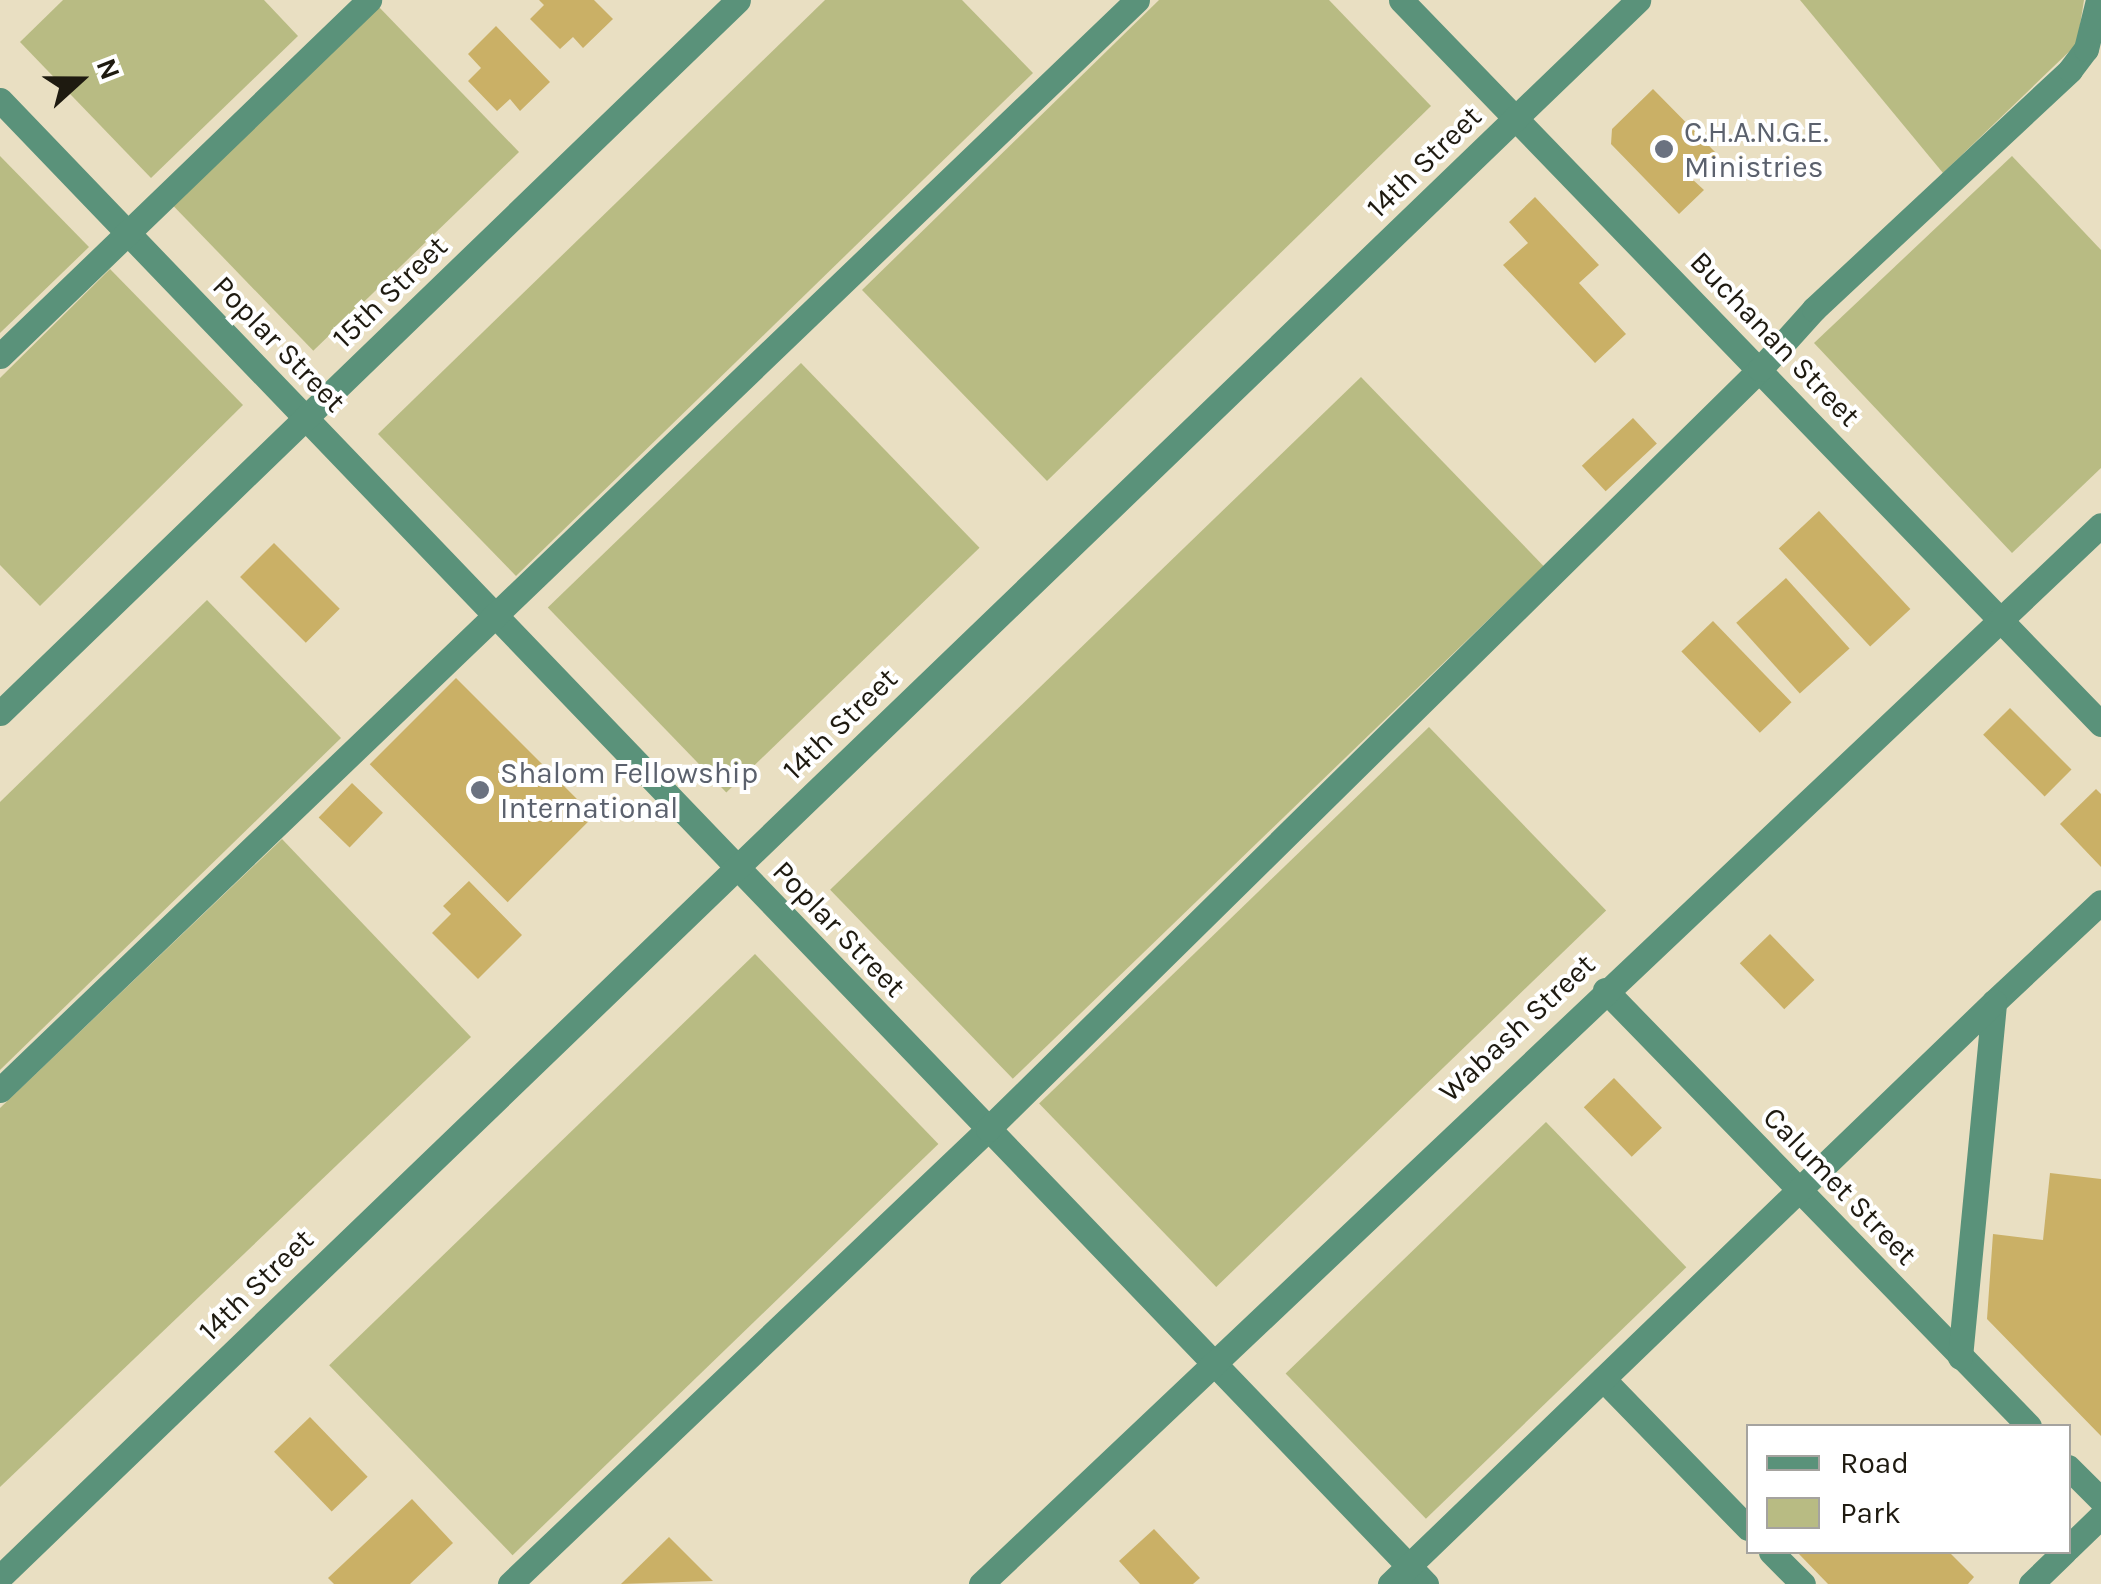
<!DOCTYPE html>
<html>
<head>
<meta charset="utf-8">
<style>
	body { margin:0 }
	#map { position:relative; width:2101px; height:1584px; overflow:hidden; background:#e9dfc2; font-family:Karla,sans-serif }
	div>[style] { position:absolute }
	.green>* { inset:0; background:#b8bb83; transform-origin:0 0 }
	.building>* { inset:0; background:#cab066; transform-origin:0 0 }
	.minor>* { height:25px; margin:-12.5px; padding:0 12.5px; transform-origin:12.5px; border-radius:12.5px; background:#5a927a }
	.dots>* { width:28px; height:28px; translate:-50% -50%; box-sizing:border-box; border:5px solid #fff; border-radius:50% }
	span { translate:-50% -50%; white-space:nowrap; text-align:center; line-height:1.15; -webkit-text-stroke:8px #fff; paint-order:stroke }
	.worship-label { font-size:30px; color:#5b616d }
	.left { translate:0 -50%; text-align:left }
	.street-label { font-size:30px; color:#1e1a10 }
	.legend { position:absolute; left:1746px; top:1424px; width:325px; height:130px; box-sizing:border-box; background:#fff; border:2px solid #a5a39f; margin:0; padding:12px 18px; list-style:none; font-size:30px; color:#1e1a10 }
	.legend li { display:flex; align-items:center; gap:20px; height:50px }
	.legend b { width:50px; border:2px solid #a5a39f }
	.north { position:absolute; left:30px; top:30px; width:100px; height:100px; -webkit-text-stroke:8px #fff; paint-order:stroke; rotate:69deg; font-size:28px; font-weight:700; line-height:40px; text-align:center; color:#1e1a10 }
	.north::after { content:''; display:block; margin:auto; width:35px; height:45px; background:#1e1a10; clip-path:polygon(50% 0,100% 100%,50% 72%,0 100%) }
</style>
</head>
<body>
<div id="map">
	<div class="green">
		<i style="clip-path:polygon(63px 0,264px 0,298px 36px,151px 178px,20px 42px)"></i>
		<i style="clip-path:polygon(825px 0,962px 0,1033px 73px,516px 576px,378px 434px)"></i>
		<i style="clip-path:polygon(1159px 0,1329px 0,1431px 106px,1047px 481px,862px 290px)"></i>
		<i style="clip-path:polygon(1800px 0,2084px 0,2077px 44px,1943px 173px)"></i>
		<i style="left:378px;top:6px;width:203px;height:286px;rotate:46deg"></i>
		<i style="clip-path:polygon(0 156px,89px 247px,0 333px)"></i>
		<i style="clip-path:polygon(2012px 156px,2101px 250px,2101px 468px,2012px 553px,1814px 343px)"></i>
		<i style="clip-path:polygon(110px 269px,243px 405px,40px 606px,0 565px,0 378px)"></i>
		<i style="left:801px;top:363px;width:257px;height:352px;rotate:46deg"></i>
		<i style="left:1361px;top:377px;width:263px;height:738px;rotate:46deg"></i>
		<i style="clip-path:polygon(207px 600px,341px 738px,0 1070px,0 802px)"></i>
		<i style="left:1429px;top:727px;width:255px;height:542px;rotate:46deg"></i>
		<i style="clip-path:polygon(282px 839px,471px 1037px,0 1487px,0 1108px)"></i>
		<i style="left:755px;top:954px;width:264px;height:592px;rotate:46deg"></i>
		<i style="left:1546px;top:1122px;width:202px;height:362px;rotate:46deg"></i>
	</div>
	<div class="building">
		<i style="clip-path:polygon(539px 0,594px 0,613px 19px,583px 48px,573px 37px,560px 49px,530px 19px,544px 5px)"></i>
		<i style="clip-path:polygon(496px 26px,550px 82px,520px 111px,510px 99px,497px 111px,468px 81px,481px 68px,468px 54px)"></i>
		<i style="clip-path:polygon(1653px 89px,1717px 154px,1691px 178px,1704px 190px,1679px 214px,1611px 144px,1612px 129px)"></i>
		<i style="clip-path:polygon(1535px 197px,1599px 265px,1579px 283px,1626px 334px,1595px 363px,1503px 265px,1528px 243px,1509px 222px)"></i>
		<i style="left:1633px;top:418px;width:35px;height:70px;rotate:47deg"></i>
		<i style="left:1819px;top:511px;width:134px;height:55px;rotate:47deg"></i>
		<i style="left:274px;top:543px;width:93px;height:48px;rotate:45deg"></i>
		<i style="left:1786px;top:578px;width:95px;height:67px;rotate:48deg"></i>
		<i style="left:1713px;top:621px;width:113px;height:44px;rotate:46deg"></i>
		<i style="left:456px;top:678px;width:195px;height:122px;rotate:45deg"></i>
		<i style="left:2010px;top:708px;width:87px;height:38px;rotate:45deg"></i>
		<i style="left:352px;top:783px;width:43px;height:48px;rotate:44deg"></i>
		<i style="clip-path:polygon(2096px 789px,2101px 794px,2101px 867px,2060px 824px)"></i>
		<i style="clip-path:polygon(469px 881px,522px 935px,478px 979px,432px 933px,451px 914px,443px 906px)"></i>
		<i style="left:1770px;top:934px;width:64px;height:42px;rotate:46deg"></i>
		<i style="left:1614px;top:1078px;width:69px;height:42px;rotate:46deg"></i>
		<i style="clip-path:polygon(2050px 1173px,2101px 1179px,2101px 1436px,1987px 1319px,1993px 1234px,2043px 1240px)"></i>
		<i style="left:310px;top:1417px;width:83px;height:50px;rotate:46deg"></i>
		<i style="clip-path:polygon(412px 1499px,453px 1543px,410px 1584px,334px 1584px,328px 1578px)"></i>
		<i style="clip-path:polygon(1154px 1529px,1200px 1578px,1193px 1584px,1140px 1584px,1119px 1561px)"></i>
		<i style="clip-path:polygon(669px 1537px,713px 1581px,621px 1584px)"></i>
		<i style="clip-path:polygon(1797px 1552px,1949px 1552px,1974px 1577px,1968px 1584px,1828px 1584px)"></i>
	</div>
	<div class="minor">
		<i style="left:1401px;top:0;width:1007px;rotate:45.97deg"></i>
		<i style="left:0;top:100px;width:2058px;rotate:46.14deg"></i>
		<i style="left:0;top:356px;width:513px;rotate:-43.97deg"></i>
		<i style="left:0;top:713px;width:1026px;rotate:-44.01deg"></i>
		<i style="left:1605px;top:990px;width:608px;rotate:45.8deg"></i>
		<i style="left:0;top:1090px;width:1575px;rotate:-43.79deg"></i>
		<i style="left:1960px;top:1357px;width:357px;rotate:-84.5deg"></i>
		<i style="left:1994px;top:1002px;width:146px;rotate:-43.1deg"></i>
		<i style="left:1603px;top:1379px;width:208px;rotate:45.8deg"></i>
		<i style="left:2068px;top:1467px;width:47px;rotate:45deg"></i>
		<i style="left:2068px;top:1548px;width:46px;rotate:-44.1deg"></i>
		<i style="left:1771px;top:1552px;width:45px;rotate:45deg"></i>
		<i style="left:0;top:1577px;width:2274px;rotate:-43.91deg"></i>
		<i style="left:510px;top:1584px;width:660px;rotate:-43.59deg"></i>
		<i style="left:988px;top:1129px;width:1083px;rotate:-44.55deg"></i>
		<i style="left:1760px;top:369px;width:81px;rotate:-48deg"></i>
		<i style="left:1814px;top:309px;width:350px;rotate:-43deg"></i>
		<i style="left:2070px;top:70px;width:26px;rotate:-53deg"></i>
		<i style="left:2086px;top:49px;width:50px;rotate:-76.2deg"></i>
		<i style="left:981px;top:1584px;width:1541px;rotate:-43.4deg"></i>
		<i style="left:1390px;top:1584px;width:839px;rotate:-43.94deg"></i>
		<i style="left:2031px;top:1584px;width:46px;rotate:-44.1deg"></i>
	</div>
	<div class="dots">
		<i style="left:1664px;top:149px;background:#6b7280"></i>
		<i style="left:480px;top:790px;background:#6b7280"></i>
	</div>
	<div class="worship-label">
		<span class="left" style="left:1684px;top:149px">C.H.A.N.G.E.<br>Ministries</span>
		<span class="left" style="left:500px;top:790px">Shalom Fellowship<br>International</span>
	</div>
	<div class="street-label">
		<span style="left:1424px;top:162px;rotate:-44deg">14th Street</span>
		<span style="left:390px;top:292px;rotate:-44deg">15th Street</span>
		<span style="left:1775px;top:339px;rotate:46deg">Buchanan Street</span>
		<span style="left:279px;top:344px;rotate:46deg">Poplar Street</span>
		<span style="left:840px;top:724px;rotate:-44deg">14th Street</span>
		<span style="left:839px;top:929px;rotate:46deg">Poplar Street</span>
		<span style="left:1517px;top:1028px;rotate:-43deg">Wabash Street</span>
		<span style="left:1840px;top:1186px;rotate:46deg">Calumet Street</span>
		<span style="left:256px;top:1285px;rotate:-44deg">14th Street</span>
	</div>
	<ul class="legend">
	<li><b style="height:12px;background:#5a927a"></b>Road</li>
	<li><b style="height:28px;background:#b8bb83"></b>Park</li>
	</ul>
	<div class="north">N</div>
</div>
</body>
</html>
